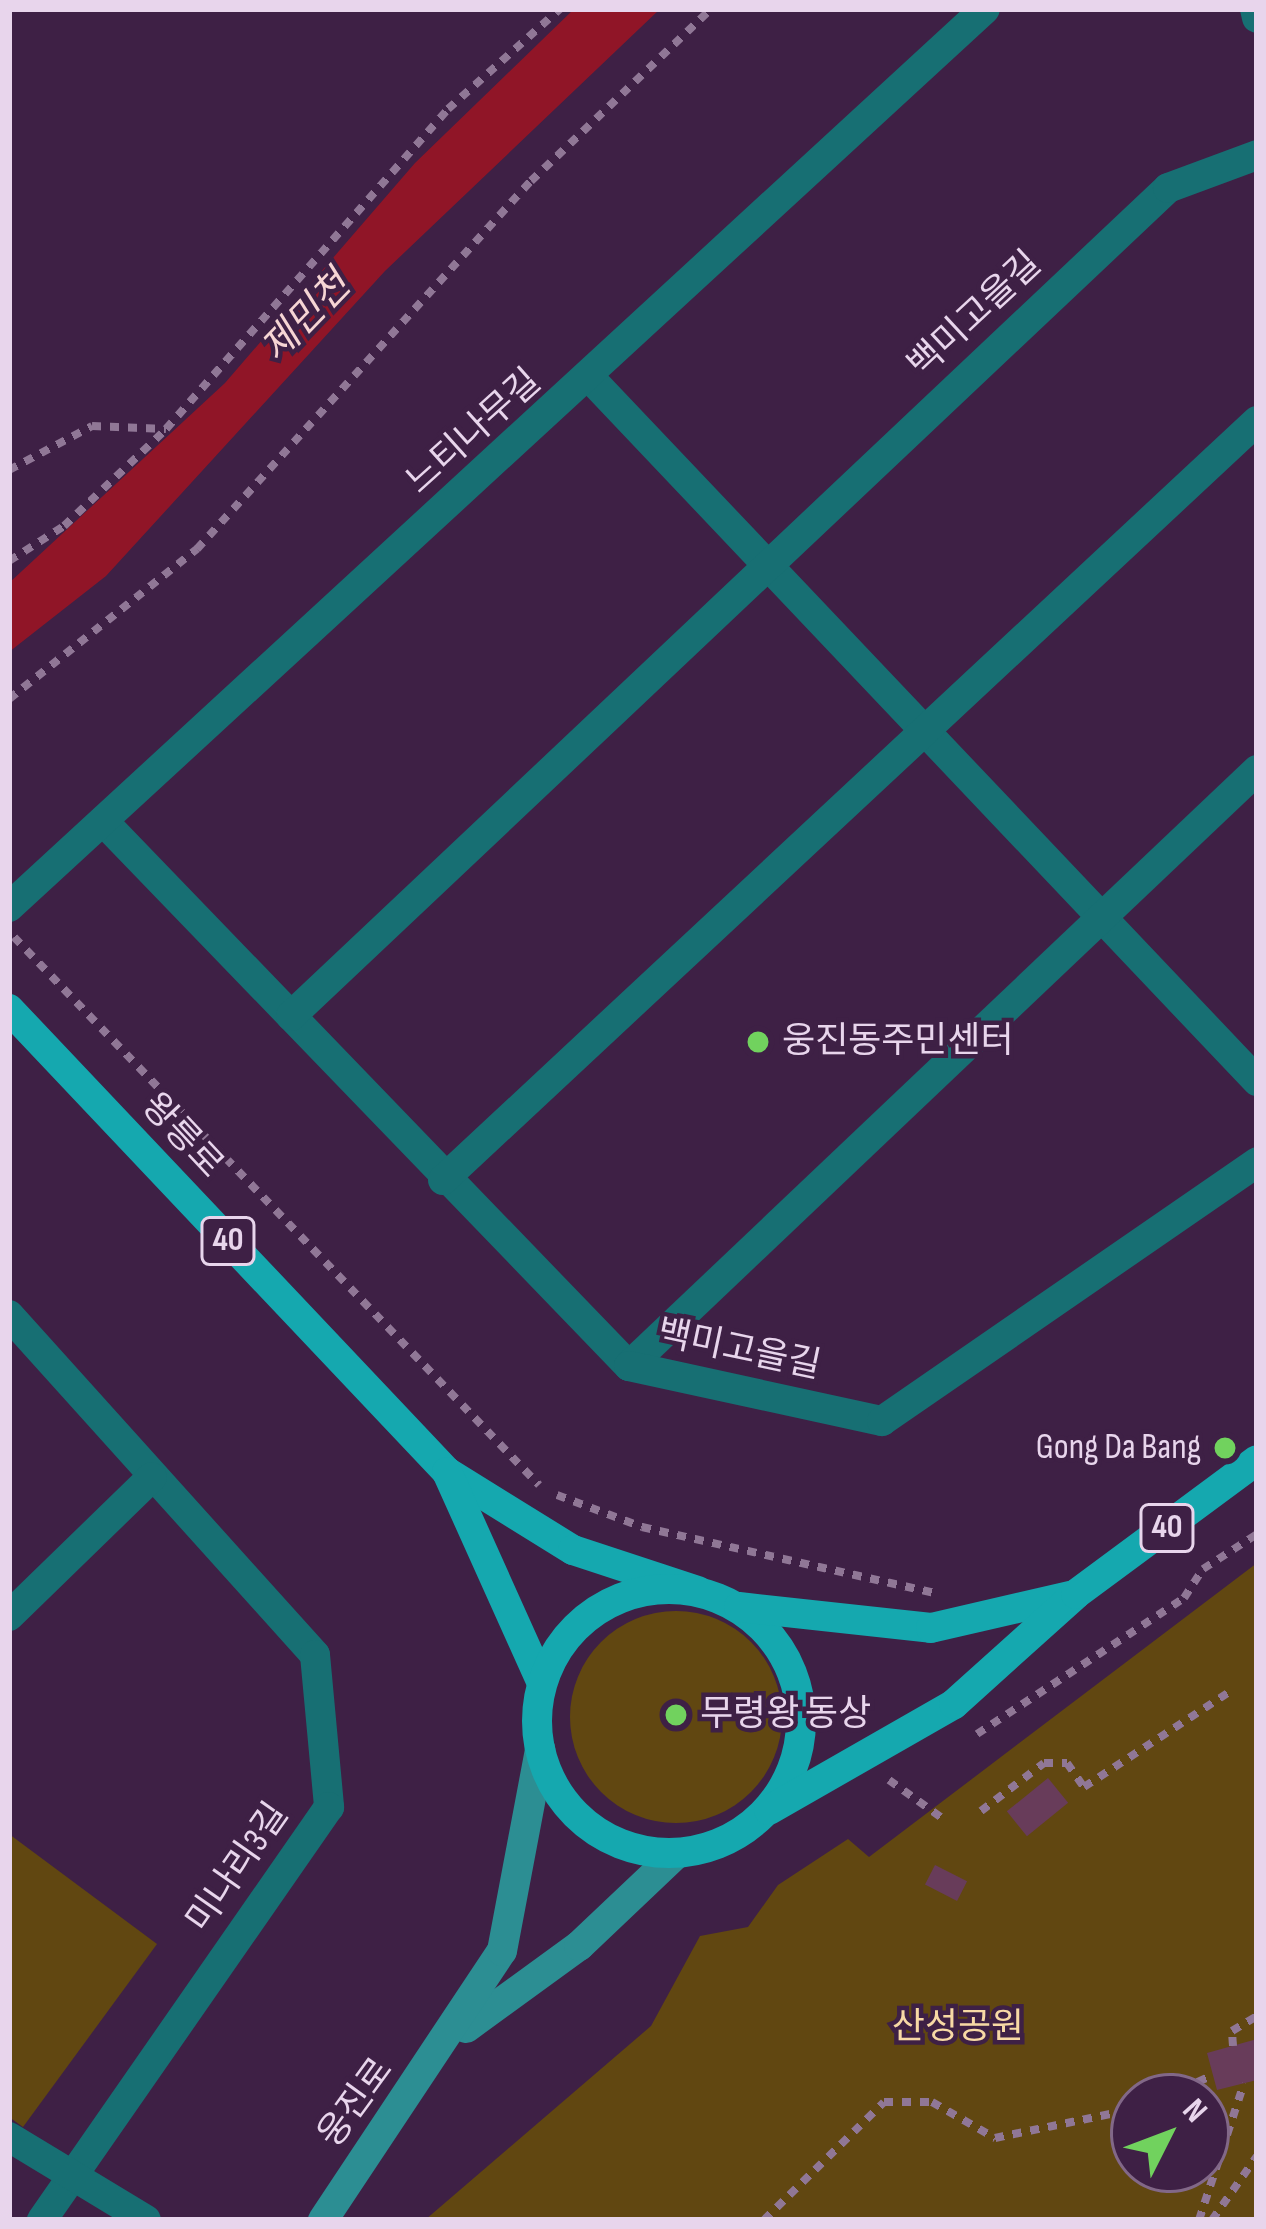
<!DOCTYPE html>
<html>
<head>
<meta charset="utf-8">
<style>
	body { margin:0 }
	#map { position:relative; width:1266px; height:2229px; overflow:hidden; background:#3e2045; font-family:"Sofia Sans Condensed","Noto Sans KR",sans-serif }
	div>[style] { position:absolute }
	.green>* { inset:0; background:#614711 }
	.round { border-radius:50% }
	.water>* { inset:0; background:#901527 }
	.building>* { inset:0; background:#683c5a; transform-origin:0 0 }
	.path>* { height:8px; margin-top:-4px; transform-origin:0; background:repeating-linear-gradient(90deg,#907796 0 9px,transparent 0 18px) }
	.street>* { height:30px; margin:-15px; padding:0 15px; transform-origin:15px; border-radius:15px; background:#176f73 }
	.secondary>* { height:30px; margin:-15px; padding:0 15px; transform-origin:15px; border-radius:15px; background:#2c8e93 }
	.primary>* { height:30px; margin:-15px; padding:0 15px; transform-origin:15px; border-radius:15px; background:#15a8af }
	.primary>.ring { margin:-15px; padding:0; box-sizing:content-box; background:none; border:30px solid #15a8af; border-radius:50% }
	.dots>* { width:33px; height:33px; translate:-50% -50%; box-sizing:border-box; border:6px solid #3e2045; border-radius:50% }
	span { translate:-50% -50%; white-space:nowrap; text-align:center; line-height:1.15; -webkit-text-stroke:9px #3e2045; paint-order:stroke }
	.shield-label span { padding:3px 9px; background:#3e2045; border:3px solid; border-radius:9px; -webkit-text-stroke-width:0 }
	.shield-label { font-size:33px; color:#e8d5ec; font-weight:700 }
	.street-label { font-size:36px; color:#e8d5ec }
	.poi-label { font-size:36px; color:#e8d5ec }
	.left { translate:0 -50%; text-align:left }
	.right { translate:-100% -50%; text-align:right }
	.park-label { font-size:36px; color:#f7d9a5 }
	.water-label { font-size:39px; color:#f6d5d4; font-style:italic }
	.frame { position:absolute; inset:0; border:12px solid #e8d5ec; pointer-events:none }
	.north { position:absolute; left:1110px; top:2073px; width:120px; height:120px; box-sizing:border-box; background:#3e2045; border:3px solid #826888; border-radius:50%; rotate:48deg; font-size:33px; font-weight:700; line-height:48px; text-align:center; color:#e8d5ec }
	.north::after { content:''; display:block; margin:auto; width:42px; height:54px; background:#71d25e; clip-path:polygon(50% 0,100% 100%,50% 72%,0 100%) }
</style>
</head>
<body>
<div id="map">
	<div class="green">
		<i style="clip-path:polygon(evenodd,1257px 1563px,1257px 2220px,425px 2220px,651px 2026px,700px 1936px,748px 1927px,778px 1885px,848px 1839px,869px 1857px,1257px 1563px,1134px 2097px,1206px 2097px,1206px 2169px,1134px 2169px,1134px 2097px)"></i>
		<i class="round" style="left:570px;top:1611px;width:212px;height:212px"></i>
		<i style="clip-path:polygon(9px 1834px,157px 1944px,23px 2127px,9px 2117px)"></i>
	</div>
	<div class="water">
		<i style="clip-path:polygon(574px 9px,660px 9px,385px 271px,106px 576px,9px 652px,9px 583px,225px 383px,415px 163px)"></i>
	</div>
	<div class="building">
		<i style="left:1048px;top:1778px;width:32px;height:53px;rotate:51deg"></i>
		<i style="left:935px;top:1865px;width:36px;height:22px;rotate:27deg"></i>
		<i style="clip-path:polygon(1257px 2039px,1257px 2080px,1217px 2090px,1207px 2053px)"></i>
	</div>
	<div class="path">
		<i style="left:9px;top:470px;width:94px;rotate:-27.9deg"></i>
		<i style="left:92px;top:426px;width:74px;rotate:2.3deg"></i>
		<i style="left:166px;top:429px;width:427px;rotate:-48.6deg"></i>
		<i style="left:448px;top:109px;width:150px;rotate:-41.8deg"></i>
		<i style="left:9px;top:561px;width:65px;rotate:-32.5deg"></i>
		<i style="left:64px;top:526px;width:139px;rotate:-43.5deg"></i>
		<i style="left:9px;top:699px;width:241px;rotate:-38.6deg"></i>
		<i style="left:197px;top:549px;width:497px;rotate:-47.8deg"></i>
		<i style="left:531px;top:181px;width:249px;rotate:-43.7deg"></i>
		<i style="left:14px;top:937px;width:759px;rotate:46.23deg"></i>
		<i style="left:557px;top:1495px;width:91px;rotate:20.6deg"></i>
		<i style="left:642px;top:1527px;width:299px;rotate:12.7deg"></i>
		<i style="left:977px;top:1734px;width:248px;rotate:-33.3deg"></i>
		<i style="left:1184px;top:1598px;width:35px;rotate:-57deg"></i>
		<i style="left:1203px;top:1569px;width:64px;rotate:-32.9deg"></i>
		<i style="left:889px;top:1780px;width:70px;rotate:35.7deg"></i>
		<i style="left:981px;top:1811px;width:79px;rotate:-37.3deg"></i>
		<i style="left:1044px;top:1763px;width:23px"></i>
		<i style="left:1067px;top:1763px;width:29px;rotate:55deg"></i>
		<i style="left:1084px;top:1787px;width:179px;rotate:-33.2deg"></i>
		<i style="left:1233px;top:2046px;width:15px;rotate:-94deg"></i>
		<i style="left:1232px;top:2031px;width:29px;rotate:-31deg"></i>
		<i style="left:1165px;top:2097px;width:53px;rotate:-24.6deg"></i>
		<i style="left:764px;top:2220px;width:168px;rotate:-44.5deg"></i>
		<i style="left:884px;top:2102px;width:48px"></i>
		<i style="left:932px;top:2102px;width:73px;rotate:29.7deg"></i>
		<i style="left:995px;top:2138px;width:142px;rotate:-11.8deg"></i>
		<i style="left:1199px;top:2220px;width:144px;rotate:-71.8deg"></i>
		<i style="left:1212px;top:2220px;width:78px;rotate:-54.9deg"></i>
	</div>
	<div class="street">
		<i style="left:1255px;top:9px;width:9px;rotate:77deg"></i>
		<i style="left:591px;top:379px;width:968px;rotate:46.51deg"></i>
		<i style="left:103px;top:821px;width:757px;rotate:46.02deg"></i>
		<i style="left:9px;top:907px;width:1326px;rotate:-42.62deg"></i>
		<i style="left:291px;top:1016px;width:1206px;rotate:-43.35deg"></i>
		<i style="left:1168px;top:188px;width:95px;rotate:-20.3deg"></i>
		<i style="left:443px;top:1180px;width:1113px;rotate:-43deg"></i>
		<i style="left:9px;top:1315px;width:457px;rotate:48deg"></i>
		<i style="left:315px;top:1655px;width:153px;rotate:84.7deg"></i>
		<i style="left:329px;top:1807px;width:503px;rotate:124.8deg"></i>
		<i style="left:629px;top:1366px;width:866px;rotate:-43.5deg"></i>
		<i style="left:629px;top:1366px;width:259px;rotate:12.3deg"></i>
		<i style="left:882px;top:1421px;width:456px;rotate:-34.6deg"></i>
		<i style="left:9px;top:1616px;width:199px;rotate:-44.2deg"></i>
		<i style="left:9px;top:2137px;width:160px;rotate:31.2deg"></i>
	</div>
	<div class="secondary">
		<i style="left:466px;top:2028px;width:140px;rotate:-36deg"></i>
		<i style="left:579px;top:1946px;width:134px;rotate:-43.5deg"></i>
		<i style="left:323px;top:2220px;width:323px;rotate:-56.4deg"></i>
		<i style="left:502px;top:1951px;width:206px;rotate:-79.3deg"></i>
	</div>
	<div class="primary">
		<i style="left:9px;top:1009px;width:637px;rotate:46.59deg"></i>
		<i style="left:447px;top:1472px;width:148px;rotate:31.8deg"></i>
		<i style="left:573px;top:1550px;width:132px;rotate:18.2deg"></i>
		<i style="left:447px;top:1472px;width:231px;rotate:65.8deg"></i>
		<i class="ring" style="left:537px;top:1589px;width:234px;height:234px"></i>
		<i style="left:739px;top:1607px;width:193px;rotate:6.2deg"></i>
		<i style="left:931px;top:1628px;width:143px;rotate:-13deg"></i>
		<i style="left:769px;top:1810px;width:213px;rotate:-29.8deg"></i>
		<i style="left:954px;top:1704px;width:164px;rotate:-42deg"></i>
		<i style="left:1076px;top:1594px;width:225px;rotate:-36.5deg"></i>
	</div>
	<div class="dots">
		<i style="left:758px;top:1042px;background:#71d25e"></i>
		<i style="left:1225px;top:1448px;background:#71d25e"></i>
		<i style="left:676px;top:1715px;background:#71d25e"></i>
	</div>
	<div class="shield-label">
		<span style="left:228px;top:1241px">40</span>
		<span style="left:1167px;top:1528px">40</span>
	</div>
	<div class="street-label">
		<span style="left:975px;top:315px;rotate:-43deg">백미고을길</span>
		<span style="left:474px;top:432px;rotate:-42deg">느티나무길</span>
		<span style="left:182px;top:1136px;rotate:47deg">왕릉로</span>
		<span style="left:739px;top:1350px;rotate:12deg">백미고을길</span>
		<span style="left:238px;top:1868px;rotate:-55deg">미나리3길</span>
		<span style="left:356px;top:2103px;rotate:-54deg">웅진로</span>
	</div>
	<div class="poi-label">
		<span class="left" style="left:782px;top:1042px">웅진동주민센터</span>
		<span class="right" style="left:1201px;top:1448px">Gong Da Bang</span>
		<span class="left" style="left:700px;top:1715px">무령왕 동상</span>
	</div>
	<div class="park-label">
		<span style="left:958px;top:2028px">산성공원</span>
	</div>
	<div class="water-label">
		<span style="left:307px;top:318px;rotate:-46deg">제민천</span>
	</div>
	<div class="frame"></div>
	<div class="north">N</div>
</div>
</body>
</html>
